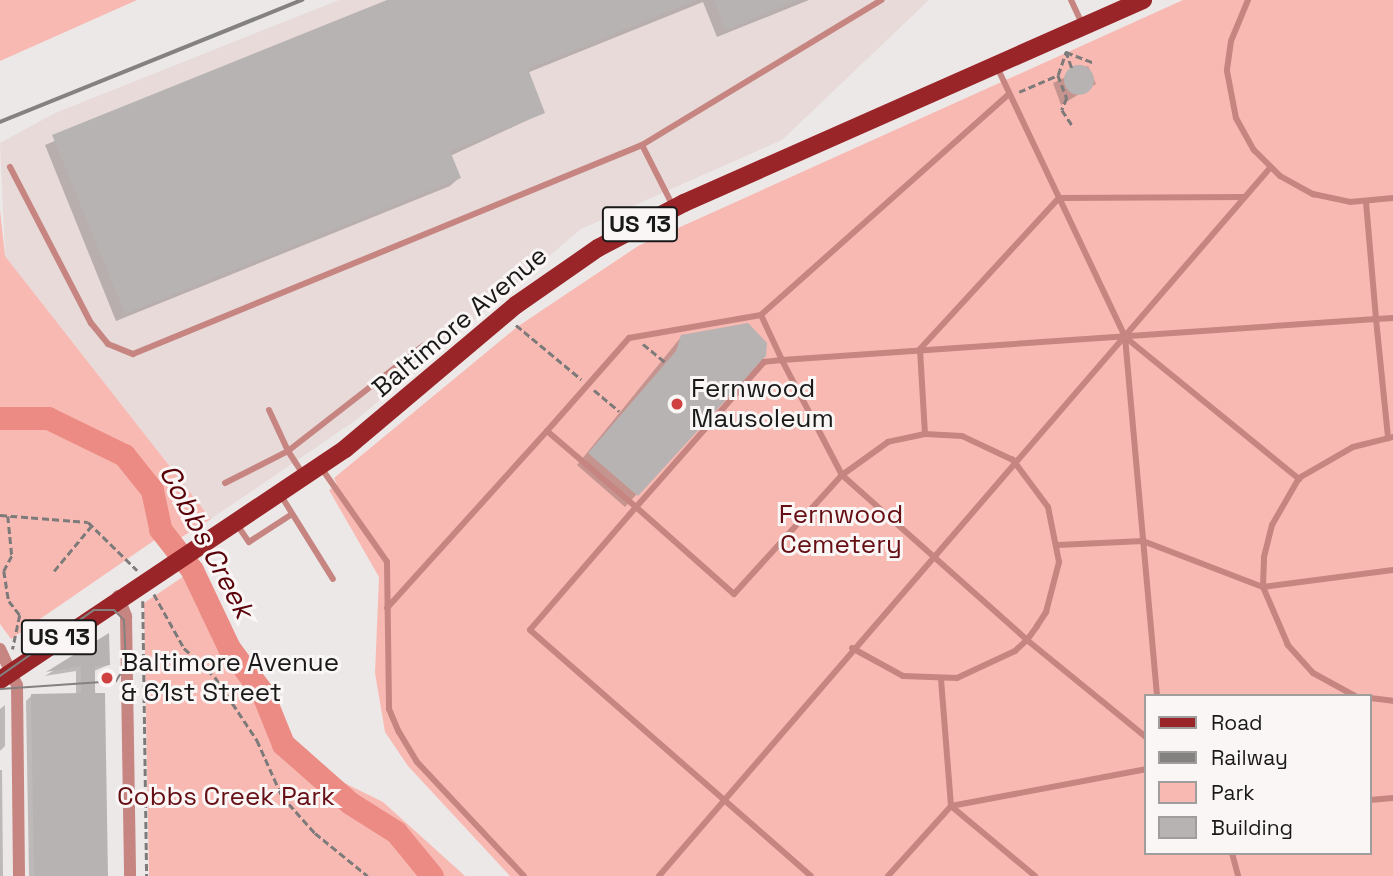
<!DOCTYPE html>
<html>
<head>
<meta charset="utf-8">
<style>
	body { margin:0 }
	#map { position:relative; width:1393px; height:876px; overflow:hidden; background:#ede8e8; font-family:"Space Grotesk",sans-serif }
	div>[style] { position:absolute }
	.built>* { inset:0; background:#e7dad9 }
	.green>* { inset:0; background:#f8b9b3 }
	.shadow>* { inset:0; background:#0003 }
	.river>* { height:23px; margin:-11.5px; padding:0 11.5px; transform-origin:11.5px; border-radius:11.5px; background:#ec8a84 }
	.building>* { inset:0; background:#b7b3b2 }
	.round { border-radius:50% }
	.path>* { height:2.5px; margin-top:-1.25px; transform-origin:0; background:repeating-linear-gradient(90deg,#7d7a7a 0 7px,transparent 0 10.5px) }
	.lane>* { height:6px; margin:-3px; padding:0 3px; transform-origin:3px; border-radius:3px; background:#c68580 }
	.street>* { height:12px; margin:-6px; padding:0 6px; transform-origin:6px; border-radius:6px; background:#c68580 }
	.primary>* { height:18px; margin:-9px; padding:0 9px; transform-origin:9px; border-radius:9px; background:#9a2528 }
	.tram>* { height:2px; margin:-1px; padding:0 1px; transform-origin:1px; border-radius:1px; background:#848181 }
	.rail>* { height:3.5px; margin:-1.75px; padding:0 1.75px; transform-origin:1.75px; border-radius:1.75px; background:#848181 }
	.dots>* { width:19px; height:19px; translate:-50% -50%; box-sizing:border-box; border:4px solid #faf6f5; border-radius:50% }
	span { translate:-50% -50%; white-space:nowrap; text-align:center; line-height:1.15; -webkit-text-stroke:6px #faf6f5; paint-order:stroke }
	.shield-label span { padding:2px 5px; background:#faf6f5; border:2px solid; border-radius:5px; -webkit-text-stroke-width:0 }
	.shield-label { font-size:24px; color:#1a1919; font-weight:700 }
	.street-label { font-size:26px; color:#1a1919 }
	.poi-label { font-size:26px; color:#1a1919 }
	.left { translate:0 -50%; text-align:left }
	.park-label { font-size:26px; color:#660e13 }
	.water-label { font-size:28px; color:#5a0009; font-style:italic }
	.legend { position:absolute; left:1144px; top:694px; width:228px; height:161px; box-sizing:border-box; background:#faf6f5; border:2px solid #a09e9d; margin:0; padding:9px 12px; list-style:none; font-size:21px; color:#1a1919 }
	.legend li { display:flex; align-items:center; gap:14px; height:35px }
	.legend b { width:35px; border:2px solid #a09e9d }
</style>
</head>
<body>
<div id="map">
	<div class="built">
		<i style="clip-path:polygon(339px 0,929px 0,782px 140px,581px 229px,356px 420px,211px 519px,5px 256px,0 143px,55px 113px)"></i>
	</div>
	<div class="green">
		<i style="clip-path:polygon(0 0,137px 0,0 61px)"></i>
		<i style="clip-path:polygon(evenodd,1183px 0,1393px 0,1393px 876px,510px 876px,408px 766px,385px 732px,375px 673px,379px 577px,329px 490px,337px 485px,334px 478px,517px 327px,638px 246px,1183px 0,1146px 696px,1370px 696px,1370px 853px,1146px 853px,1146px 696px)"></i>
		<i style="clip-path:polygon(0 210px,5px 256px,211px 519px,177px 540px,165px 533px,11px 639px,0 624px)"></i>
		<i style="clip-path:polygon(193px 570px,229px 648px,262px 692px,283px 744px,306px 764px,383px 802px,465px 876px,149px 876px,144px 603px)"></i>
	</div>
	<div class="shadow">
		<i style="clip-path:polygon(392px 0,809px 0,717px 37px,703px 2px,527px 73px,543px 113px,450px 156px,459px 178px,450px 186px,116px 321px,45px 145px)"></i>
		<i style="clip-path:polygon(1088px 66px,1096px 84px,1061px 105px,1053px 83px)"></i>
		<i style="clip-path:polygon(681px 337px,765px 355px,625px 507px,577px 465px)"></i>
		<i style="clip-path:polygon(108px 636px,108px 665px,94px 671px,106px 876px,29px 876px,26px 701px,32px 695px,76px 695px,76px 671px,45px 676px)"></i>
		<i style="clip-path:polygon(5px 705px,5px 746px,0 751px,0 709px)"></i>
		<i style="clip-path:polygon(0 770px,2px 770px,3px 876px,0 876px)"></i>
	</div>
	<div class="river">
		<i style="left:0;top:418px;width:48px"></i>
		<i style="left:48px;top:418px;width:85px;rotate:26deg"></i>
		<i style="left:124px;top:455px;width:45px;rotate:51.3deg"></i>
		<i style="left:152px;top:490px;width:40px;rotate:78deg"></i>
		<i style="left:160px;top:529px;width:52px;rotate:52deg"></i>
		<i style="left:192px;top:570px;width:86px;rotate:64.6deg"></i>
		<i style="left:229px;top:648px;width:55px;rotate:53.1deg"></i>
		<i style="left:262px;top:692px;width:56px;rotate:68deg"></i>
		<i style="left:283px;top:744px;width:89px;rotate:41.4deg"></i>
		<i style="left:350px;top:803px;width:54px;rotate:32.2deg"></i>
		<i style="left:396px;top:832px;width:57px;rotate:50.7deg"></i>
	</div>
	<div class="building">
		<i style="clip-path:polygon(387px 0,697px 0,528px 69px,545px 113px,450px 151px,461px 178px,125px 314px,52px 135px)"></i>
		<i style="clip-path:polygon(714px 0,798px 0,726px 30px)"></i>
		<i class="round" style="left:1064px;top:65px;width:30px;height:30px"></i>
		<i style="clip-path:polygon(748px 323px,767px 343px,766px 356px,638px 496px,588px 453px,676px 351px,681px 335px)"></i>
		<i style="clip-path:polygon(109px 633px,110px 665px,95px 667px,95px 693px,105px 693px,108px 876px,34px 876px,31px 694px,81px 693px,81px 666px,46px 672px)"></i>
	</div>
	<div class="path">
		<i style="left:1066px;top:51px;width:18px;rotate:71deg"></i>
		<i style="left:1066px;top:52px;width:31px;rotate:21deg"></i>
		<i style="left:1058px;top:75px;width:25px;rotate:69deg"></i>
		<i style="left:1067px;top:98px;width:13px;rotate:113deg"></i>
		<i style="left:1062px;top:110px;width:18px;rotate:56deg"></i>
		<i style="left:1019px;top:92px;width:43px;rotate:-23.6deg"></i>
		<i style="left:1058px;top:75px;width:24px;rotate:-71deg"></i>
		<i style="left:516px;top:325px;width:85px;rotate:39.7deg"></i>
		<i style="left:643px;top:344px;width:28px;rotate:39deg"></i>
		<i style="left:594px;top:390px;width:33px;rotate:40deg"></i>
		<i style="left:0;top:515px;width:88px;rotate:4.5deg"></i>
		<i style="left:88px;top:522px;width:69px;rotate:44.4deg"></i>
		<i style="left:8px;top:516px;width:40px;rotate:84.3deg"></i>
		<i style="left:12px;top:556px;width:17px;rotate:118deg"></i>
		<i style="left:4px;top:571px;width:30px;rotate:81deg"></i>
		<i style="left:9px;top:601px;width:18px;rotate:52deg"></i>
		<i style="left:20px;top:615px;width:35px;rotate:102deg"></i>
		<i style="left:54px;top:571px;width:60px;rotate:-50.4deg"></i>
		<i style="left:154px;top:594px;width:62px;rotate:60.9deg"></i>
		<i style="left:184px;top:648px;width:42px;rotate:43.1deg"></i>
		<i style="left:215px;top:677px;width:76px;rotate:56.3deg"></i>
		<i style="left:257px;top:740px;width:61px;rotate:65.9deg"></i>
		<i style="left:282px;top:796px;width:50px;rotate:48.3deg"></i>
		<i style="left:315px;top:833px;width:68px;rotate:39.1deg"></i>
		<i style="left:143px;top:601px;width:275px;rotate:89.2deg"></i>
	</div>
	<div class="lane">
		<i style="left:1071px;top:0;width:26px;rotate:65deg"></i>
		<i style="left:1248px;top:0;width:44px;rotate:112.5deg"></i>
		<i style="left:1231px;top:41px;width:30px;rotate:98deg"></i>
		<i style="left:1227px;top:71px;width:48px;rotate:79.2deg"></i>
		<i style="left:1236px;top:118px;width:37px;rotate:61deg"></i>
		<i style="left:1254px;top:150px;width:37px;rotate:45deg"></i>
		<i style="left:1280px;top:176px;width:38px;rotate:29deg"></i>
		<i style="left:1313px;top:194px;width:38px;rotate:12deg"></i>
		<i style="left:1350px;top:202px;width:43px;rotate:-5.3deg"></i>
		<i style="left:997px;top:67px;width:299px;rotate:64.6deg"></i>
		<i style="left:1125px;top:337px;width:360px;rotate:84.9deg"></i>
		<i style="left:1009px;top:94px;width:332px;rotate:138.3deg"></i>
		<i style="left:761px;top:315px;width:50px;rotate:65deg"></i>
		<i style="left:782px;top:360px;width:595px;rotate:-3.95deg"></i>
		<i style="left:1376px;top:319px;width:120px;rotate:84.2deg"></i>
		<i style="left:642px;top:145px;width:280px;rotate:-31.2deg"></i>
		<i style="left:10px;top:167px;width:176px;rotate:62.6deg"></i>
		<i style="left:91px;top:323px;width:27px;rotate:51deg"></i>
		<i style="left:108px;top:344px;width:27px;rotate:22deg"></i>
		<i style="left:133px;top:354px;width:550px;rotate:-22.32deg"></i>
		<i style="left:642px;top:145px;width:68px;rotate:63.1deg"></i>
		<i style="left:1366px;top:202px;width:117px;rotate:85.1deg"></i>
		<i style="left:1376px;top:319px;width:17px;rotate:-3deg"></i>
		<i style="left:761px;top:315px;width:134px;rotate:170.1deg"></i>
		<i style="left:629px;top:338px;width:124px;rotate:131.4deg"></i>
		<i style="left:547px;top:431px;width:117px;rotate:40.5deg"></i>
		<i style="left:636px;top:507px;width:131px;rotate:41.6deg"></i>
		<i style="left:734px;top:594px;width:161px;rotate:-47.8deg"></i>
		<i style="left:842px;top:475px;width:130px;rotate:-117.6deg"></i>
		<i style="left:782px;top:360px;width:18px;rotate:174deg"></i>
		<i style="left:764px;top:362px;width:193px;rotate:131.4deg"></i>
		<i style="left:636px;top:507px;width:162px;rotate:130.8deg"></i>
		<i style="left:530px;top:630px;width:373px;rotate:41.2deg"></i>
		<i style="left:1125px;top:337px;width:225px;rotate:39.2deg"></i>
		<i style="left:269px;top:410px;width:45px;rotate:65.1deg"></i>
		<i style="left:288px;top:451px;width:171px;rotate:-37.9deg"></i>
		<i style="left:925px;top:434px;width:85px;rotate:-93.4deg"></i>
		<i style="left:920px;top:349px;width:205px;rotate:-47.4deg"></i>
		<i style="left:1059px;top:198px;width:185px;rotate:-0.3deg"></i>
		<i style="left:322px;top:469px;width:113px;rotate:55deg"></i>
		<i style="left:387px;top:562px;width:147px;rotate:89.2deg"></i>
		<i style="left:389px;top:709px;width:25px;rotate:67deg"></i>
		<i style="left:399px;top:732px;width:35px;rotate:59deg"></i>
		<i style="left:417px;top:762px;width:156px;rotate:46.8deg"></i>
		<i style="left:225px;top:483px;width:71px;rotate:-26.9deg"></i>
		<i style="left:288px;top:451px;width:27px;rotate:57deg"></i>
		<i style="left:280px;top:494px;width:100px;rotate:58.1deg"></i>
		<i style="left:236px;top:523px;width:23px;rotate:56deg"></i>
		<i style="left:249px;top:542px;width:51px;rotate:-33.1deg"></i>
		<i style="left:1058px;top:545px;width:85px;rotate:-2.7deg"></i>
		<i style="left:1143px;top:541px;width:129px;rotate:21deg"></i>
		<i style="left:1263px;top:587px;width:131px;rotate:-7.5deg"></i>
		<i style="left:387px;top:608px;width:239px;rotate:-47.9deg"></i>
		<i style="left:852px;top:648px;width:58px;rotate:28.8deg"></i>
		<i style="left:903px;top:676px;width:54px;rotate:2.1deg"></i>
		<i style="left:957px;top:678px;width:64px;rotate:-25deg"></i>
		<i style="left:1015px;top:651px;width:16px;rotate:-43deg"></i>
		<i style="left:1027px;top:640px;width:17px;rotate:-54deg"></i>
		<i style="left:1037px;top:626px;width:17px;rotate:-57deg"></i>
		<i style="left:1046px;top:612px;width:52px;rotate:-75.4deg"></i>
		<i style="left:1059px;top:562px;width:56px;rotate:-101.3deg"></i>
		<i style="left:1048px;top:507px;width:59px;rotate:-126.7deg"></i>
		<i style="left:1013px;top:460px;width:56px;rotate:-154.8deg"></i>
		<i style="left:962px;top:436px;width:37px;rotate:-177deg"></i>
		<i style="left:925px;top:434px;width:38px;rotate:168deg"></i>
		<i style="left:888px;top:442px;width:57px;rotate:144.3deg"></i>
		<i style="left:842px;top:475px;width:248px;rotate:41.7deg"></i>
		<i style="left:1027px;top:640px;width:154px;rotate:39.2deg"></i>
		<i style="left:1355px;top:696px;width:48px;rotate:-151.3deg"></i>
		<i style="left:1313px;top:673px;width:38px;rotate:-132deg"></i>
		<i style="left:1288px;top:645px;width:63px;rotate:-113.3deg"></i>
		<i style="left:1263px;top:587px;width:30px;rotate:-88deg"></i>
		<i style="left:1264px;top:557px;width:33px;rotate:-76deg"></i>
		<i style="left:1272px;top:525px;width:54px;rotate:-60.1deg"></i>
		<i style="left:1299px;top:478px;width:62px;rotate:-29.9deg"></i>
		<i style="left:1353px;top:447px;width:41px;rotate:-14deg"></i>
		<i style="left:1370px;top:698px;width:23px;rotate:7deg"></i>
		<i style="left:1370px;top:800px;width:23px;rotate:-5deg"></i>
		<i style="left:1232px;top:853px;width:24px;rotate:75deg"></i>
		<i style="left:659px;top:876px;width:935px;rotate:-49.21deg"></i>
		<i style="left:888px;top:876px;width:94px;rotate:-48deg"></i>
		<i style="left:951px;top:806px;width:126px;rotate:-94.5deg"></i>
		<i style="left:1035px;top:876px;width:109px;rotate:-140.2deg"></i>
		<i style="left:951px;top:806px;width:198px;rotate:-10.7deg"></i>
	</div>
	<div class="street">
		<i style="left:118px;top:596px;width:22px;rotate:68deg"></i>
		<i style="left:126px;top:616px;width:260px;rotate:89.1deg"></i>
		<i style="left:0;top:649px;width:40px;rotate:65deg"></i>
		<i style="left:17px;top:685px;width:191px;rotate:89.4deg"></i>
	</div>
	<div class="primary">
		<i style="left:0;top:680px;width:415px;rotate:-33.8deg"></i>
		<i style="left:345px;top:449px;width:224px;rotate:-40.1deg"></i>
		<i style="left:516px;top:305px;width:100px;rotate:-34.8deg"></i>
		<i style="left:598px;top:248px;width:97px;rotate:-27.6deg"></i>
		<i style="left:684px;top:203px;width:502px;rotate:-23.86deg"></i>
	</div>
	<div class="tram">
		<i style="left:0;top:676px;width:115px;rotate:-35.1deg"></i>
		<i style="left:94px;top:610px;width:20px"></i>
		<i style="left:114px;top:610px;width:14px;rotate:45deg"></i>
		<i style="left:124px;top:620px;width:45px;rotate:87.5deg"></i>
		<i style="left:126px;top:665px;width:19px;rotate:122deg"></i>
		<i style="left:116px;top:681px;width:116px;rotate:176.1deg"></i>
	</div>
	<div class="rail">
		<i style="left:0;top:122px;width:326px;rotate:-22deg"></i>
	</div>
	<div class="dots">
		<i style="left:677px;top:404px;background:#cf4041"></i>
		<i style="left:107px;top:678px;background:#cf4041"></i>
	</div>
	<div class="shield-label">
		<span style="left:640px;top:224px">US 13</span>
		<span style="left:59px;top:637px">US 13</span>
	</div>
	<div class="street-label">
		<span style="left:460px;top:322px;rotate:-40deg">Baltimore Avenue</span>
	</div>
	<div class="poi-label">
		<span class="left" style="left:691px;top:404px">Fernwood<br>Mausoleum</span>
		<span class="left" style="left:121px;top:678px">Baltimore Avenue<br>&amp; 61st Street</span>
	</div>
	<div class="park-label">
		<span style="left:841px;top:530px">Fernwood<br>Cemetery</span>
		<span style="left:226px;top:797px">Cobbs Creek Park</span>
	</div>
	<div class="water-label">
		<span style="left:207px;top:541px;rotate:62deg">Cobbs Creek</span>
	</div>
	<ul class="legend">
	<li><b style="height:9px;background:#9a2528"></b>Road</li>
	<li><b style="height:9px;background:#848181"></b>Railway</li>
	<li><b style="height:19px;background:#f8b9b3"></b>Park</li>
	<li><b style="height:19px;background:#b7b3b2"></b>Building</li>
	</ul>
</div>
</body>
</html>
